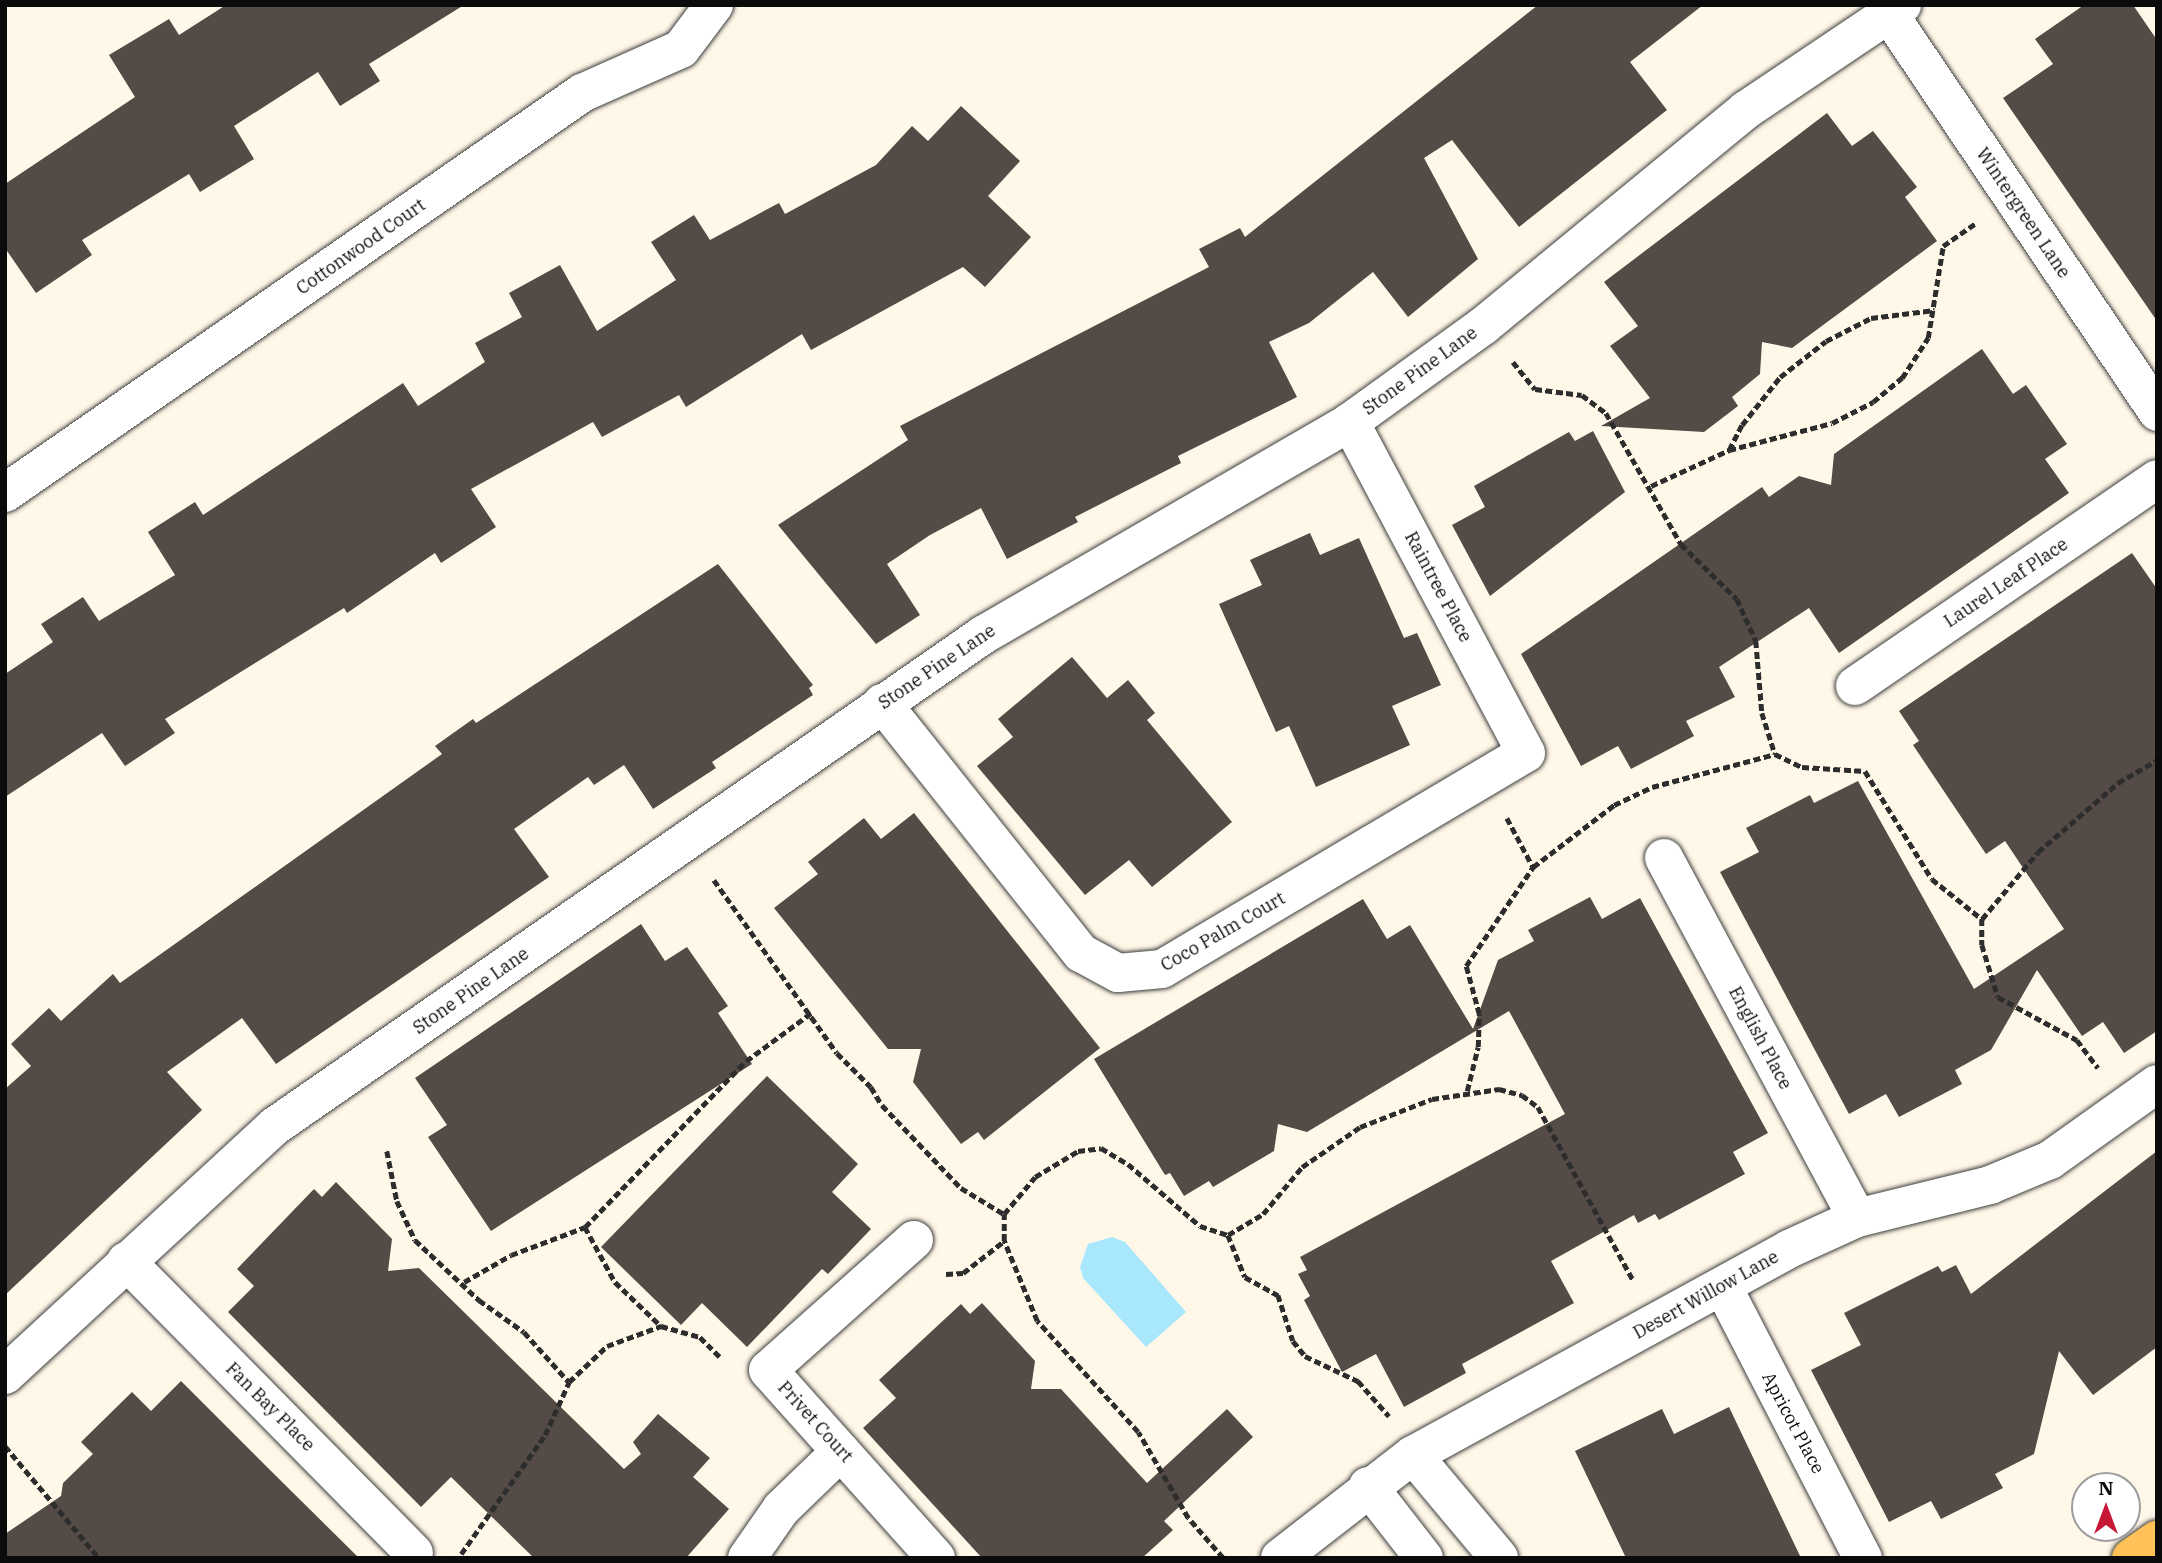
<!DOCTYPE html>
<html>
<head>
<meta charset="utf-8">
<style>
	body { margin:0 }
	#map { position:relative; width:2162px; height:1563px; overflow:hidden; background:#fff8e8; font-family:"IBM Plex Serif",serif }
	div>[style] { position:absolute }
	.water>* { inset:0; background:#a8e7fc }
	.building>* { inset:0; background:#544a46 }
	.path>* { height:4.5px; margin-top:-2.25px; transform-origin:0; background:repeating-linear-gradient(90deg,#2d2d2d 0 7px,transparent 0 10.5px) }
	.roads { filter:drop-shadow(0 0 2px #3e3e3e) drop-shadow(0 0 2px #3e3e3e) }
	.street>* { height:38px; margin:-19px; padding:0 19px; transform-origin:19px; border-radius:19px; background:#fff }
	.primary>* { height:38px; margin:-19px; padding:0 19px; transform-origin:19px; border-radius:19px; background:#ffc158 }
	span { translate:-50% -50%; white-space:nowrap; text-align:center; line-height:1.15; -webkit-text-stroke:7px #fff; paint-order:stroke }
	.street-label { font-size:18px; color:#0b0b0b }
	.frame { position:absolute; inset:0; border:7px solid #0b0b0b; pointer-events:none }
	.north { position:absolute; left:2071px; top:1472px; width:70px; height:70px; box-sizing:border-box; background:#fff; border:2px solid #9d9d9d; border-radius:50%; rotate:0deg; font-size:19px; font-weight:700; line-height:28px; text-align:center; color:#0b0b0b }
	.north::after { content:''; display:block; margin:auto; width:24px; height:32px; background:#c61836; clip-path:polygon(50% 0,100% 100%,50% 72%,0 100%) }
</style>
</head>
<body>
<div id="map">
	<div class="water">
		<i style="clip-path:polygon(1112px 1237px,1125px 1242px,1186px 1312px,1146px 1347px,1083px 1278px,1080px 1267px,1088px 1244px)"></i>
	</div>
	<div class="building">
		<i style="clip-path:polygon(226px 5px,464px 5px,369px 64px,380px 81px,340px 106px,318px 72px,234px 126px,254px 159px,200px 192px,189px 174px,82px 240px,92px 255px,36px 293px,5px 248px,5px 184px,135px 97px,109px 55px,169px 19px,179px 35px)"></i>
		<i style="clip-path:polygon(1538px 5px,1703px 5px,1630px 62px,1667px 110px,1519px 227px,1452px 140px,1424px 158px,1478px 259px,1408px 317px,1373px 272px,1309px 323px,1269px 342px,1297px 397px,1178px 456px,1181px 463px,1075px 517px,1078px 522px,1007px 559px,981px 508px,930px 535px,887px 564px,920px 615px,876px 644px,778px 525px,908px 440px,900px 426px,1209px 267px,1199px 249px,1240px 228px,1245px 237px)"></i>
		<i style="clip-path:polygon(2084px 5px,2133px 5px,2157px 40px,2157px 321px,2003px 98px,2053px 64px,2035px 39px)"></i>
		<i style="clip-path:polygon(961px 106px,1020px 161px,988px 196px,1031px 237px,985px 287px,963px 267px,811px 350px,802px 334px,686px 407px,679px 395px,602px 437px,593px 422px,471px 489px,496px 527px,441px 563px,435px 553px,347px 613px,344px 608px,165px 719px,175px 733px,125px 766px,102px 733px,5px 797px,5px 674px,53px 642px,41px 624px,83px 597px,99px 621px,175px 575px,148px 532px,195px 502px,203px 515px,403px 383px,418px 406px,485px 362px,475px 343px,522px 317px,509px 293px,560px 265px,597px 331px,676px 280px,651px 242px,694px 215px,710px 240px,779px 203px,785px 214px,876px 165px,912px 126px,928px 141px)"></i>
		<i style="clip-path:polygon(1827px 113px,1852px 146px,1873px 131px,1917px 187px,1905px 197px,1937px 241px,1792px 348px,1762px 342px,1760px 374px,1732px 397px,1738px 406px,1704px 432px,1601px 426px,1650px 398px,1610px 346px,1638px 326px,1604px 282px)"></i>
		<i style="clip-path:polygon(1982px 349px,2013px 394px,2026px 385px,2067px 444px,2045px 459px,2069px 493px,1839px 653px,1809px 608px,1719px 667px,1735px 697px,1686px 721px,1694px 736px,1631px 769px,1618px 746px,1581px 766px,1521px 654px,1762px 487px,1769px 497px,1799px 476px,1831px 485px,1834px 454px)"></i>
		<i style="clip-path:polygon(1593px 431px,1625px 492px,1490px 596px,1452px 525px,1485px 507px,1474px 486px,1569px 432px,1575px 441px)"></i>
		<i style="clip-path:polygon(1310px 533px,1320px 555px,1359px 538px,1404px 638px,1417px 633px,1441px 685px,1392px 706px,1410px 745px,1316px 787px,1289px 726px,1276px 732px,1219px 604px,1262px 585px,1250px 560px)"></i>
		<i style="clip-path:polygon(2132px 553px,2157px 589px,2157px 1031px,2124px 1053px,2103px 1022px,2082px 1036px,2037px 970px,1991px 1050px,1955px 1070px,1962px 1084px,1899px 1117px,1886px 1094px,1849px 1114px,1720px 872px,1759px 852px,1746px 828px,1810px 795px,1814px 803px,1858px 781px,1974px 989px,2064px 929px,2005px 841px,1986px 854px,1913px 745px,1919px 741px,1899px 711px)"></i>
		<i style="clip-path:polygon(718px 564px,813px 685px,809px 688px,813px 695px,712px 762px,716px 768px,653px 809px,624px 765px,594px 785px,588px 777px,514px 829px,549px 877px,276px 1064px,242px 1018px,167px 1072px,202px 1110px,5px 1295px,5px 1089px,31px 1066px,11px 1044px,49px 1008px,61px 1021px,113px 974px,120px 983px,442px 754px,435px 746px,473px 719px,476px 723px)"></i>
		<i style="clip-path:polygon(1072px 657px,1107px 698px,1128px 680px,1155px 713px,1147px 720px,1232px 822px,1152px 887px,1129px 860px,1085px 895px,977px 766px,1013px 737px,998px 719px)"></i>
		<i style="clip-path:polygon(914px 813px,1100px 1048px,984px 1140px,978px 1132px,961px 1144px,913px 1082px,921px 1049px,888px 1049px,774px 908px,818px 874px,808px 862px,864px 818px,881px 839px)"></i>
		<i style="clip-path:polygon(1590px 897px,1602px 919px,1640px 898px,1768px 1133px,1733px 1152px,1745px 1174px,1659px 1220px,1655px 1214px,1638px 1223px,1634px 1215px,1551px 1261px,1574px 1303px,1462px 1364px,1466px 1373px,1404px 1407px,1376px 1354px,1342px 1372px,1304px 1300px,1310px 1296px,1298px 1274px,1307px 1270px,1300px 1257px,1565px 1114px,1509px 1011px,1307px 1132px,1278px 1124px,1274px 1151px,1213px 1187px,1209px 1181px,1184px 1196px,1170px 1173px,1165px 1175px,1094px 1059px,1363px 899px,1387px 939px,1410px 925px,1473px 1029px,1498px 960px,1534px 941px,1528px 930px)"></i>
		<i style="clip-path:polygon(641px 924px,665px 961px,687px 947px,728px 1006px,718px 1013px,752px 1064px,491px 1231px,428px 1137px,447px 1125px,415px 1078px)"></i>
		<i style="clip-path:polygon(767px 1076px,858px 1164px,832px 1192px,871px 1229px,828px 1274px,822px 1269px,747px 1347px,702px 1303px,681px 1325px,601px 1247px)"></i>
		<i style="clip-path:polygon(2157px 1151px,2157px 1347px,2093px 1395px,2059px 1351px,2034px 1454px,1995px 1474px,2003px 1488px,1941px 1519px,1931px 1501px,1889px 1522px,1811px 1370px,1861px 1345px,1844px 1313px,1938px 1266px,1942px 1272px,1956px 1265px,1971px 1294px)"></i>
		<i style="clip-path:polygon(336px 1182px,392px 1239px,388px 1271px,419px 1268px,624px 1469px,641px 1454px,633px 1442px,658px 1414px,710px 1458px,693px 1477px,729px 1509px,686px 1558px,534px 1558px,451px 1477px,421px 1507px,228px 1312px,254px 1286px,237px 1269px,314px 1189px,322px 1197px)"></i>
		<i style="clip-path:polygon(982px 1303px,1035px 1361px,1031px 1389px,1061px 1389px,1147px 1483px,1227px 1409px,1253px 1437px,1164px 1521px,1173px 1530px,1142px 1558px,982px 1558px,863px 1428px,896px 1398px,879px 1380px,961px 1304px,970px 1314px)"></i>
		<i style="clip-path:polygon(181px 1381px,270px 1470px,359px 1558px,5px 1558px,5px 1534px,61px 1496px,63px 1483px,93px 1454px,81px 1442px,132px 1392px,151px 1411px)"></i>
		<i style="clip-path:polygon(1729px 1407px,1801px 1558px,1626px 1558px,1575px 1451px,1662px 1409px,1674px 1434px)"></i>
	</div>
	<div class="path">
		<i style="left:1513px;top:362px;width:35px;rotate:51deg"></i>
		<i style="left:1535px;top:389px;width:47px;rotate:7.3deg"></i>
		<i style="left:1582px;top:395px;width:30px;rotate:37deg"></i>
		<i style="left:1606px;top:413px;width:151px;rotate:60.2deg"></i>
		<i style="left:1681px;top:544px;width:78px;rotate:44.5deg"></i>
		<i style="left:1737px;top:599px;width:46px;rotate:65.7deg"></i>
		<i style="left:1756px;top:641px;width:72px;rotate:85.2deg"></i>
		<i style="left:1762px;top:713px;width:43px;rotate:72.4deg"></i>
		<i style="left:1775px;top:754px;width:30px;rotate:26deg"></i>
		<i style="left:1802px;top:767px;width:63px;rotate:3.6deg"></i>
		<i style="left:1865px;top:771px;width:127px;rotate:58.2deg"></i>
		<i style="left:1932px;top:879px;width:64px;rotate:38.7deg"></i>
		<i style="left:1982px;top:919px;width:26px;rotate:90deg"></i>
		<i style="left:1982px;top:945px;width:54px;rotate:72.9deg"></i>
		<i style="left:1998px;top:997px;width:90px;rotate:28.6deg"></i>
		<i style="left:2077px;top:1040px;width:35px;rotate:53deg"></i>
		<i style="left:1729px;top:450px;width:28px;rotate:-63deg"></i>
		<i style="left:1742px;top:425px;width:61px;rotate:-51.6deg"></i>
		<i style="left:1780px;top:377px;width:58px;rotate:-38deg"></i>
		<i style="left:1826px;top:341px;width:51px;rotate:-27.1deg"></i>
		<i style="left:1871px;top:318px;width:64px;rotate:-7.2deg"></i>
		<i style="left:1651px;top:486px;width:86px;rotate:-24.8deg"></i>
		<i style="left:1729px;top:450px;width:106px;rotate:-14.7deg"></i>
		<i style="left:1832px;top:423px;width:46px;rotate:-27.1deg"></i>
		<i style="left:1873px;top:402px;width:38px;rotate:-40deg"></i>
		<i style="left:1902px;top:378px;width:48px;rotate:-57deg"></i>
		<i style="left:1928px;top:338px;width:93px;rotate:-80.7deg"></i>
		<i style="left:1943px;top:246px;width:40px;rotate:-34.9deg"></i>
		<i style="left:1507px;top:818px;width:55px;rotate:62deg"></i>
		<i style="left:714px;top:880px;width:212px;rotate:54.6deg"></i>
		<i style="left:837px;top:1053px;width:48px;rotate:45deg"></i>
		<i style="left:871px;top:1087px;width:21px;rotate:59deg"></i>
		<i style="left:882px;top:1105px;width:115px;rotate:46.4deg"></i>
		<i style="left:961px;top:1188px;width:50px;rotate:31.2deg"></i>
		<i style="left:1982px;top:919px;width:87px;rotate:-50.1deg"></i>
		<i style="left:2038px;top:852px;width:106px;rotate:-40.8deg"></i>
		<i style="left:2118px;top:783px;width:45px;rotate:-30.5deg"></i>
		<i style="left:1467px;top:1091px;width:45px;rotate:-76deg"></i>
		<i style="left:1478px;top:1047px;width:33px;rotate:-88deg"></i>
		<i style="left:1479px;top:1014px;width:50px;rotate:-105.2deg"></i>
		<i style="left:1466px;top:966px;width:120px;rotate:-55.9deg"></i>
		<i style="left:1533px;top:867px;width:102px;rotate:-37.4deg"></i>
		<i style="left:1614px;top:805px;width:42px;rotate:-25.3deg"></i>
		<i style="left:1652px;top:787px;width:127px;rotate:-15deg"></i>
		<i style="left:387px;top:1151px;width:51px;rotate:78.7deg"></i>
		<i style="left:397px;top:1201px;width:43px;rotate:65.2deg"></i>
		<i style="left:415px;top:1240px;width:88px;rotate:43.2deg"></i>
		<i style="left:479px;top:1300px;width:55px;rotate:35.4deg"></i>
		<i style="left:524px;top:1332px;width:67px;rotate:48deg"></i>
		<i style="left:585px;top:1227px;width:63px;rotate:61.4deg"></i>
		<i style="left:615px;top:1282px;width:62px;rotate:43.7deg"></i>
		<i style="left:1228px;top:1235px;width:41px;rotate:-31deg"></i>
		<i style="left:1263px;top:1214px;width:61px;rotate:-50.3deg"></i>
		<i style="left:1302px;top:1167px;width:70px;rotate:-34.6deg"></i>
		<i style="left:1360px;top:1127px;width:77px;rotate:-21.3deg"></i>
		<i style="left:1432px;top:1099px;width:68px;rotate:-8.5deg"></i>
		<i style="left:1499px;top:1089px;width:24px;rotate:15deg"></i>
		<i style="left:1522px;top:1095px;width:20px;rotate:37deg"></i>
		<i style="left:1538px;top:1107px;width:197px;rotate:61.2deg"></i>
		<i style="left:946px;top:1274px;width:17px;rotate:-3deg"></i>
		<i style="left:963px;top:1273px;width:52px;rotate:-38deg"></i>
		<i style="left:464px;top:1282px;width:54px;rotate:-29.9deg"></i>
		<i style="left:511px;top:1255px;width:79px;rotate:-20.7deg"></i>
		<i style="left:585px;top:1227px;width:231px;rotate:-45.9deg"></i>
		<i style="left:746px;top:1061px;width:81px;rotate:-36.4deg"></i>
		<i style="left:5px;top:1446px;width:146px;rotate:50deg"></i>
		<i style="left:461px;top:1554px;width:146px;rotate:-54.8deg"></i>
		<i style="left:545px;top:1435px;width:58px;rotate:-65.6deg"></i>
		<i style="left:569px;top:1382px;width:52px;rotate:-43.5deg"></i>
		<i style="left:607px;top:1346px;width:58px;rotate:-20.3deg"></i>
		<i style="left:661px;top:1326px;width:41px;rotate:15.8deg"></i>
		<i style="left:700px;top:1337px;width:31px;rotate:45deg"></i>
		<i style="left:1223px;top:1558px;width:53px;rotate:-131.2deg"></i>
		<i style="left:1188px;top:1518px;width:99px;rotate:-120.2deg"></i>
		<i style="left:1138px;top:1432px;width:150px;rotate:-132.3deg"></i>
		<i style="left:1037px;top:1321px;width:87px;rotate:-112.4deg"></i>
		<i style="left:1004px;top:1241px;width:27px;rotate:-90deg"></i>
		<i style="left:1004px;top:1214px;width:48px;rotate:-50deg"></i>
		<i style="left:1035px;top:1177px;width:50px;rotate:-31.2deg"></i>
		<i style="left:1078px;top:1151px;width:23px;rotate:-7deg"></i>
		<i style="left:1101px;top:1148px;width:31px;rotate:31deg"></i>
		<i style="left:1128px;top:1164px;width:95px;rotate:40.7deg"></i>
		<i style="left:1200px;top:1226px;width:29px;rotate:18deg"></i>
		<i style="left:1228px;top:1235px;width:45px;rotate:68deg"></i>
		<i style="left:1245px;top:1277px;width:38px;rotate:29deg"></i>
		<i style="left:1278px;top:1295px;width:48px;rotate:71.9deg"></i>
		<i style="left:1293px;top:1341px;width:19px;rotate:51deg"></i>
		<i style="left:1305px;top:1356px;width:59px;rotate:25.3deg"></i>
		<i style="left:1358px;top:1381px;width:47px;rotate:48.5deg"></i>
	</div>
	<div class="roads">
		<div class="street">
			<i style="left:1889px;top:14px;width:480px;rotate:56deg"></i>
			<i style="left:5px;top:493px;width:702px;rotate:-34.73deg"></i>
			<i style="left:582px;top:93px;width:108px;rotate:-24deg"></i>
			<i style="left:681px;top:49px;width:55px;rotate:-53.1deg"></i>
			<i style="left:1855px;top:686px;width:366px;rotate:-34.4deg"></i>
			<i style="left:882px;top:703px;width:320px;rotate:51.5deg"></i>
			<i style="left:1081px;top:953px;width:42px;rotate:28.4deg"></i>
			<i style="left:1118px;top:973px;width:44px;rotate:-5.2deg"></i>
			<i style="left:1162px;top:969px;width:423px;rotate:-30.7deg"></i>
			<i style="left:1526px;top:753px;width:375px;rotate:-118deg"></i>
			<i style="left:1664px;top:858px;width:408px;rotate:61.8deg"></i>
			<i style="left:914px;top:1240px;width:195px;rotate:138.3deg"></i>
			<i style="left:768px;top:1370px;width:252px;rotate:48.2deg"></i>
			<i style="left:126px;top:1261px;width:410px;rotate:45.4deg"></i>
			<i style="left:1723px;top:1287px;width:305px;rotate:62.7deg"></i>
			<i style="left:5px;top:1375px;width:367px;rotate:-42.7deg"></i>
			<i style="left:275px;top:1126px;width:862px;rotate:-34.74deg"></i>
			<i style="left:983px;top:635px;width:424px;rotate:-30.1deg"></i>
			<i style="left:1350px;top:422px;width:164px;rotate:-35.8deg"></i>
			<i style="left:1483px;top:326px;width:340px;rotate:-39.4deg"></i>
			<i style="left:1746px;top:110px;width:188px;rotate:-33.9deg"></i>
			<i style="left:1413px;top:1455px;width:134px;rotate:50.1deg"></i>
			<i style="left:1368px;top:1486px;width:91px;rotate:52.1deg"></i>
			<i style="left:747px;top:1558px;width:60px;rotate:-55.2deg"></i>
			<i style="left:781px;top:1509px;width:83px;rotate:-44deg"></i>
			<i style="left:1280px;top:1558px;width:168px;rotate:-37.8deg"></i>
			<i style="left:1413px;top:1455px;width:429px;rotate:-28.7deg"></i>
			<i style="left:1789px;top:1249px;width:75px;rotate:-24.5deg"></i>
			<i style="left:1857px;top:1218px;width:137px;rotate:-13.9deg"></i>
			<i style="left:1990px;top:1185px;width:65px;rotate:-22.6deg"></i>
			<i style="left:2050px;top:1160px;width:131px;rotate:-35.4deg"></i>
		</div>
		<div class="primary">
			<i style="left:2131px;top:1558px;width:32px;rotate:-35deg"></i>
		</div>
	</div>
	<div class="street-label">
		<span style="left:2023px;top:213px;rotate:56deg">Wintergreen Lane</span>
		<span style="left:361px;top:247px;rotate:-35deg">Cottonwood Court</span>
		<span style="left:1420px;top:371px;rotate:-36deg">Stone Pine Lane</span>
		<span style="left:2006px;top:583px;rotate:-34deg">Laurel Leaf Place</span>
		<span style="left:1438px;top:587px;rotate:62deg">Raintree Place</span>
		<span style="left:937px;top:667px;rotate:-34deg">Stone Pine Lane</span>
		<span style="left:1223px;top:932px;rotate:-30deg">Coco Palm Court</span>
		<span style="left:471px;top:991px;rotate:-35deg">Stone Pine Lane</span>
		<span style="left:1760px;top:1038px;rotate:62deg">English Place</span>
		<span style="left:1706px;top:1295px;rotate:-29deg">Desert Willow Lane</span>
		<span style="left:270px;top:1407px;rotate:45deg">Fan Bay Place</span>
		<span style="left:815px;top:1422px;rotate:48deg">Privet Court</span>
		<span style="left:1793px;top:1423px;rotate:62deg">Apricot Place</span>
	</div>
	<div class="frame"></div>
	<div class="north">N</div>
</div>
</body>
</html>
